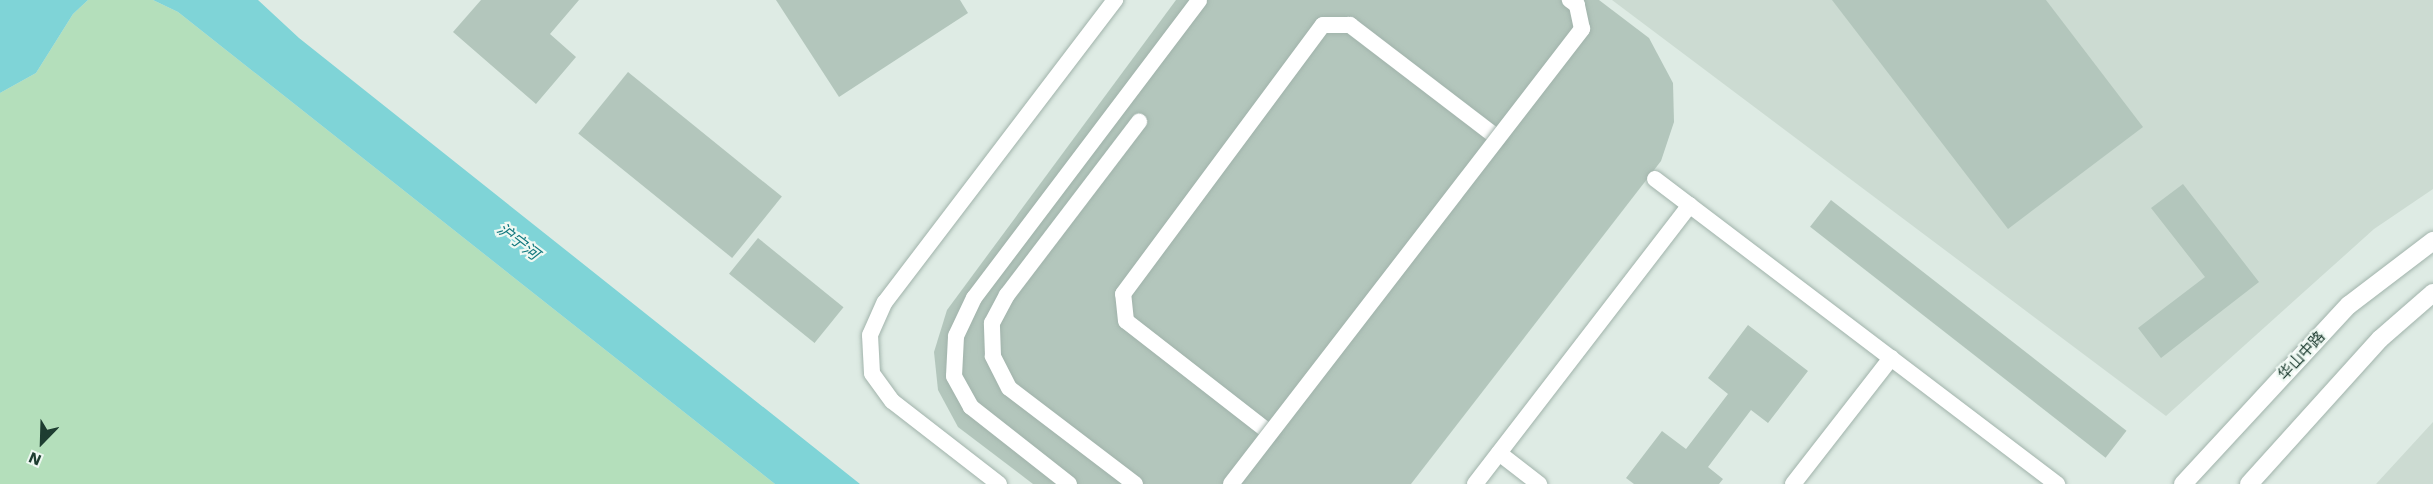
<!DOCTYPE html>
<html>
<head>
<meta charset="utf-8">
<style>
	body { margin:0 }
	#map { position:relative; width:2433px; height:484px; overflow:hidden; background:#deebe4; font-family:"Work Sans","Noto Sans SC",sans-serif }
	div>[style] { position:absolute }
	.built>* { inset:0; background:#ccdbd2 }
	.green>* { inset:0; background:#b4dfbb }
	.water>* { inset:0; background:#7fd4d7 }
	.building>* { inset:0; background:#b3c6bc; transform-origin:0 0 }
	.roads { filter:drop-shadow(0 0 2px #a1b3ab) drop-shadow(0 0 2px #a1b3ab) }
	.service>* { height:16px; margin:-8px; padding:0 8px; transform-origin:8px; border-radius:8px; background:#fff }
	.secondary>* { height:18px; margin:-9px; padding:0 9px; transform-origin:9px; border-radius:9px; background:#fff }
	.bridges { filter:drop-shadow(0 0 2px #a1b3ab) drop-shadow(0 0 2px #a1b3ab) }
	.service-bridge>* { height:16px; margin:-8px; padding:0 8px; transform-origin:8px; border-radius:8px; background:#fff }
	span { translate:-50% -50%; white-space:nowrap; text-align:center; line-height:1.15; -webkit-text-stroke:4.5px #eef8f2; paint-order:stroke }
	.street-label { font-size:15px; color:#1e3d31 }
	.water-label { font-size:16px; color:#12787e; font-style:italic }
	.north { position:absolute; left:12px; top:412px; width:60px; height:60px; -webkit-text-stroke:4px #eef8f2; paint-order:stroke; rotate:203deg; font-size:16px; font-weight:700; line-height:24px; text-align:center; color:#1e3d31 }
	.north::after { content:''; display:block; margin:auto; width:21px; height:27px; background:#1e3d31; clip-path:polygon(50% 0,100% 100%,50% 72%,0 100%) }
</style>
</head>
<body>
<div id="map">
	<div class="built">
		<i style="clip-path:polygon(1612px 0,2433px 0,2433px 189px,2374px 229px,2166px 416px)"></i>
		<i style="clip-path:polygon(2433px 422px,2433px 484px,2376px 484px)"></i>
	</div>
	<div class="green">
		<i style="clip-path:polygon(88px 0,153px 0,178px 12px,775px 484px,0 484px,0 93px,36px 73px,73px 14px)"></i>
	</div>
	<div class="water">
		<i style="clip-path:polygon(0 0,88px 0,73px 14px,36px 73px,0 93px)"></i>
		<i style="clip-path:polygon(153px 0,258px 0,299px 38px,860px 484px,775px 484px,178px 12px)"></i>
	</div>
	<div class="building">
		<i style="clip-path:polygon(481px 0,579px 0,550px 34px,576px 57px,536px 104px,453px 32px)"></i>
		<i style="clip-path:polygon(776px 0,960px 0,968px 13px,839px 97px)"></i>
		<i style="clip-path:polygon(1176px 0,1599px 0,1649px 38px,1673px 83px,1674px 122px,1661px 161px,1411px 484px,1033px 484px,958px 427px,938px 390px,934px 352px,947px 310px)"></i>
		<i style="clip-path:polygon(1832px 0,2046px 0,2143px 127px,2008px 229px)"></i>
		<i style="left:628px;top:72px;width:198px;height:79px;rotate:39deg"></i>
		<i style="clip-path:polygon(2183px 184px,2259px 282px,2161px 358px,2138px 328px,2205px 277px,2151px 208px)"></i>
		<i style="left:1831px;top:200px;width:375px;height:34px;rotate:38deg"></i>
		<i style="left:758px;top:238px;width:110px;height:46px;rotate:39deg"></i>
		<i style="clip-path:polygon(1748px 325px,1808px 371px,1768px 423px,1751px 410px,1708px 467px,1723px 479px,1719px 484px,1634px 484px,1626px 478px,1662px 431px,1686px 449px,1728px 394px,1708px 378px)"></i>
	</div>
	<div class="roads">
		<div class="service">
			<i style="left:1655px;top:179px;width:505px;rotate:37.19deg"></i>
			<i style="left:1270px;top:433px;width:182px;rotate:-142.1deg"></i>
			<i style="left:1126px;top:321px;width:27px;rotate:-96deg"></i>
			<i style="left:1123px;top:294px;width:335px;rotate:-53.4deg"></i>
			<i style="left:1323px;top:25px;width:27px"></i>
			<i style="left:1350px;top:25px;width:186px;rotate:37.4deg"></i>
			<i style="left:1499px;top:453px;width:51px;rotate:37.8deg"></i>
			<i style="left:999px;top:484px;width:135px;rotate:-142.2deg"></i>
			<i style="left:892px;top:401px;width:34px;rotate:-126deg"></i>
			<i style="left:872px;top:373px;width:38px;rotate:-93deg"></i>
			<i style="left:870px;top:335px;width:36px;rotate:-66deg"></i>
			<i style="left:885px;top:302px;width:380px;rotate:-52.7deg"></i>
			<i style="left:1069px;top:484px;width:125px;rotate:-141.8deg"></i>
			<i style="left:971px;top:407px;width:35px;rotate:-119deg"></i>
			<i style="left:954px;top:376px;width:40px;rotate:-87.1deg"></i>
			<i style="left:956px;top:336px;width:42px;rotate:-64.7deg"></i>
			<i style="left:974px;top:298px;width:373px;rotate:-52.9deg"></i>
			<i style="left:1135px;top:484px;width:158px;rotate:-142.7deg"></i>
			<i style="left:1009px;top:388px;width:36px;rotate:-117deg"></i>
			<i style="left:993px;top:356px;width:33px;rotate:-92deg"></i>
			<i style="left:992px;top:323px;width:32px;rotate:-62deg"></i>
			<i style="left:1007px;top:295px;width:218px;rotate:-52.7deg"></i>
			<i style="left:1475px;top:484px;width:352px;rotate:-52.4deg"></i>
			<i style="left:1793px;top:484px;width:160px;rotate:-52.1deg"></i>
		</div>
		<div class="secondary">
			<i style="left:2183px;top:484px;width:244px;rotate:-47.2deg"></i>
			<i style="left:2349px;top:305px;width:106px;rotate:-37.3deg"></i>
			<i style="left:2249px;top:484px;width:195px;rotate:-47.9deg"></i>
			<i style="left:2380px;top:339px;width:70px;rotate:-41deg"></i>
		</div>
	</div>
	<div class="bridges">
		<div class="service-bridge">
			<i style="left:1231px;top:484px;width:575px;rotate:-52.35deg"></i>
			<i style="left:1582px;top:29px;width:25px;rotate:-102deg"></i>
			<i style="left:1577px;top:5px;width:9px;rotate:-144deg"></i>
		</div>
	</div>
	<div class="street-label">
		<span style="left:2302px;top:356px;rotate:-47deg">华山中路</span>
	</div>
	<div class="water-label">
		<span style="left:518px;top:242px;rotate:38deg">沪宁河</span>
	</div>
	<div class="north">N</div>
</div>
</body>
</html>
